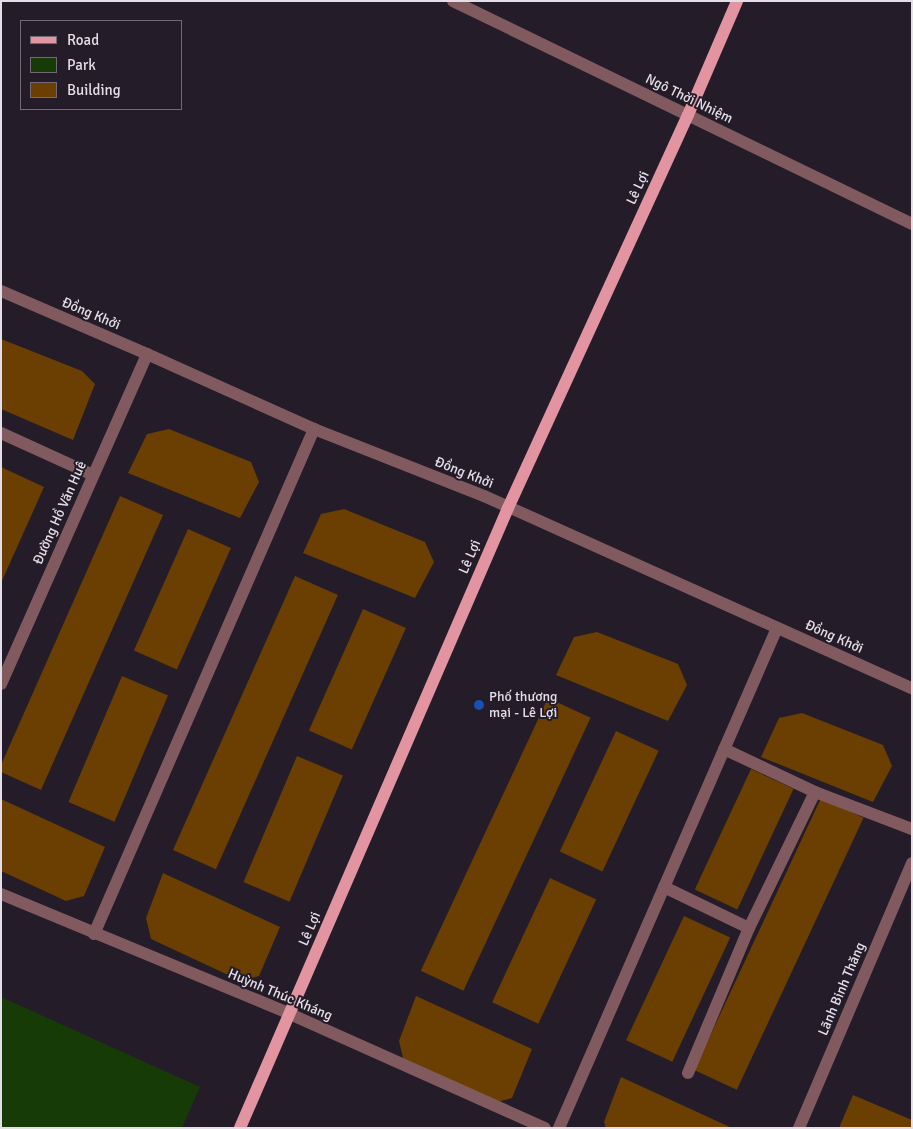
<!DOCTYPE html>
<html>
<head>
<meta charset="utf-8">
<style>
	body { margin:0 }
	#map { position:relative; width:913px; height:1129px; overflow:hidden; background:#241c29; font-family:Signika,sans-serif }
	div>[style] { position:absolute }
	.green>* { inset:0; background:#173b06 }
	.building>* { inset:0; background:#6a3f01; transform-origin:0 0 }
	.minor>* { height:12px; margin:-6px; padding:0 6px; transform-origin:6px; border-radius:6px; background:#805a5f }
	.major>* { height:12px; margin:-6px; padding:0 6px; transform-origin:6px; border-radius:6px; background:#e294a0 }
	.dots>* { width:14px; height:14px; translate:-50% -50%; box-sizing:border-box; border:2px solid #241c29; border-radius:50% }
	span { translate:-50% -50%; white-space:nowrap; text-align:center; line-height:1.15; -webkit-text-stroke:4px #241c29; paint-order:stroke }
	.street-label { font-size:14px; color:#e3dee7 }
	.poi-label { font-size:14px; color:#e3dee7 }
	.left { translate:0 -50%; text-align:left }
	.frame { position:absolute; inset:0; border:2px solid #e3dee7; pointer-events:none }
	.legend { position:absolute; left:20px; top:20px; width:162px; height:90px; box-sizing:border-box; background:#241c29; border:1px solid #706a75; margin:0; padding:6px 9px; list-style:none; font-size:15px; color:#e3dee7 }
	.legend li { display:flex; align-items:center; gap:10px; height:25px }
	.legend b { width:25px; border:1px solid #706a75 }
</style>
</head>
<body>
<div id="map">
	<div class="green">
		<i style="clip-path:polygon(1px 997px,200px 1087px,182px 1128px,1px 1128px)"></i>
	</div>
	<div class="building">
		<i style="clip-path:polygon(1px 339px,82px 371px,95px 384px,73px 440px,1px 409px)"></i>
		<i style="clip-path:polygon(169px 429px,251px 462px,259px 482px,240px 518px,128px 473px,147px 434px)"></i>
		<i style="clip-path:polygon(1px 467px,44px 487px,1px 583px)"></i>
		<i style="clip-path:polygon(120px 496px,163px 515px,41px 790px,1px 772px,1px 765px)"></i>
		<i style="clip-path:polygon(344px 509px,425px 542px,434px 562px,415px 598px,303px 553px,321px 514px)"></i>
		<i style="left:188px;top:529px;width:47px;height:133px;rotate:24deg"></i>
		<i style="left:295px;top:576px;width:47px;height:300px;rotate:24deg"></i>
		<i style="left:363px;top:609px;width:47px;height:133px;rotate:24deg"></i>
		<i style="clip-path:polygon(597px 632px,678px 664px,687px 685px,668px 721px,556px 675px,574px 637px)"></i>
		<i style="left:122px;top:676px;width:50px;height:137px;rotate:23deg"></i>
		<i style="left:548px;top:698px;width:47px;height:301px;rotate:25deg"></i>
		<i style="clip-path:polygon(802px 713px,883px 745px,892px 766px,873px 802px,761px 757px,779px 718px)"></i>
		<i style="left:616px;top:731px;width:47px;height:133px;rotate:25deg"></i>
		<i style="left:297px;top:756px;width:50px;height:137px;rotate:23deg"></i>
		<i style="left:751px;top:769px;width:47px;height:133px;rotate:25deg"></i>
		<i style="left:821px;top:798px;width:47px;height:300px;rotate:25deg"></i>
		<i style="clip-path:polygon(1px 799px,105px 847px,84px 896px,66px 901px,1px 871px)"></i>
		<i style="clip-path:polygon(163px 873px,280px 927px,259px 976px,241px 981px,151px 939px,146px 918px)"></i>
		<i style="left:550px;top:878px;width:51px;height:137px;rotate:25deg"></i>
		<i style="left:684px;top:916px;width:51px;height:137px;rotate:25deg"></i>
		<i style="clip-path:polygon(416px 996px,532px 1049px,512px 1098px,494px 1103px,404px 1062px,399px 1041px)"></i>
		<i style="clip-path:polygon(621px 1077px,732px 1128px,606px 1128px,604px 1122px)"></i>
		<i style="clip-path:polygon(853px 1095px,912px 1120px,912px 1128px,839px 1128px)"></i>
	</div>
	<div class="minor">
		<i style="left:453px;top:1px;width:510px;rotate:25.91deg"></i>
		<i style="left:1px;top:291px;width:159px;rotate:23.3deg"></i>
		<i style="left:147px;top:354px;width:183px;rotate:24.2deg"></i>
		<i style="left:314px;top:429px;width:183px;rotate:21.5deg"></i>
		<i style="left:484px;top:496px;width:469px;rotate:24.2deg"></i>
		<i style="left:1px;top:433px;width:101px;rotate:24.5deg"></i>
		<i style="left:1px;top:684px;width:361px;rotate:-66.1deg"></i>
		<i style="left:724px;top:749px;width:101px;rotate:25.3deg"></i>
		<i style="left:815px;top:792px;width:104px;rotate:20.9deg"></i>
		<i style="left:664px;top:887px;width:94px;rotate:25.8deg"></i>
		<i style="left:1px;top:894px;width:313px;rotate:22.5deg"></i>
		<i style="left:290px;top:1014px;width:279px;rotate:24.1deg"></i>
		<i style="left:94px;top:934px;width:551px;rotate:-66.46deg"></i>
		<i style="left:688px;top:1073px;width:157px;rotate:-67.2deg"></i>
		<i style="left:749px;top:928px;width:151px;rotate:-64.1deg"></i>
		<i style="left:559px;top:1128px;width:545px;rotate:-66.44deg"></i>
		<i style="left:799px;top:1128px;width:288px;rotate:-66.9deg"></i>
	</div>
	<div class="major">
		<i style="left:240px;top:1128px;width:675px;rotate:-66.62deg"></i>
		<i style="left:508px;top:508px;width:432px;rotate:-65.4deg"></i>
		<i style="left:688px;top:115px;width:124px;rotate:-66.7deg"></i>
	</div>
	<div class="dots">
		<i style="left:479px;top:705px;background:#1a4fb4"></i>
	</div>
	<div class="street-label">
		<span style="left:689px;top:99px;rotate:26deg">Ngô Thời Nhiệm</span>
		<span style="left:638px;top:188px;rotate:-65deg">Lê Lợi</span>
		<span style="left:91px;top:314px;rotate:23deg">Đồng Khởi</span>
		<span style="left:464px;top:473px;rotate:22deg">Đồng Khởi</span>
		<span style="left:60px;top:513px;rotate:-66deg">Đường Hồ Văn Huê</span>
		<span style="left:470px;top:557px;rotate:-67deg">Lê Lợi</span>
		<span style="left:834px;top:637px;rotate:24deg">Đồng Khởi</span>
		<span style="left:310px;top:929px;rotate:-67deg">Lê Lợi</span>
		<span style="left:842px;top:989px;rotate:-67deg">Lãnh Binh Thăng</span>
		<span style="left:280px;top:995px;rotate:23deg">Huỳnh Thúc Kháng</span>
	</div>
	<div class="poi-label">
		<span class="left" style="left:489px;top:705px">Phố thương<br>mại - Lê Lợi</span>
	</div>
	<div class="frame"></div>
	<ul class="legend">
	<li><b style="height:6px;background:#e294a0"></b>Road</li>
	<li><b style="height:14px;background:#173b06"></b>Park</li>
	<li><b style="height:14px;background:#6a3f01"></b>Building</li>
	</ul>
</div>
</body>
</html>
